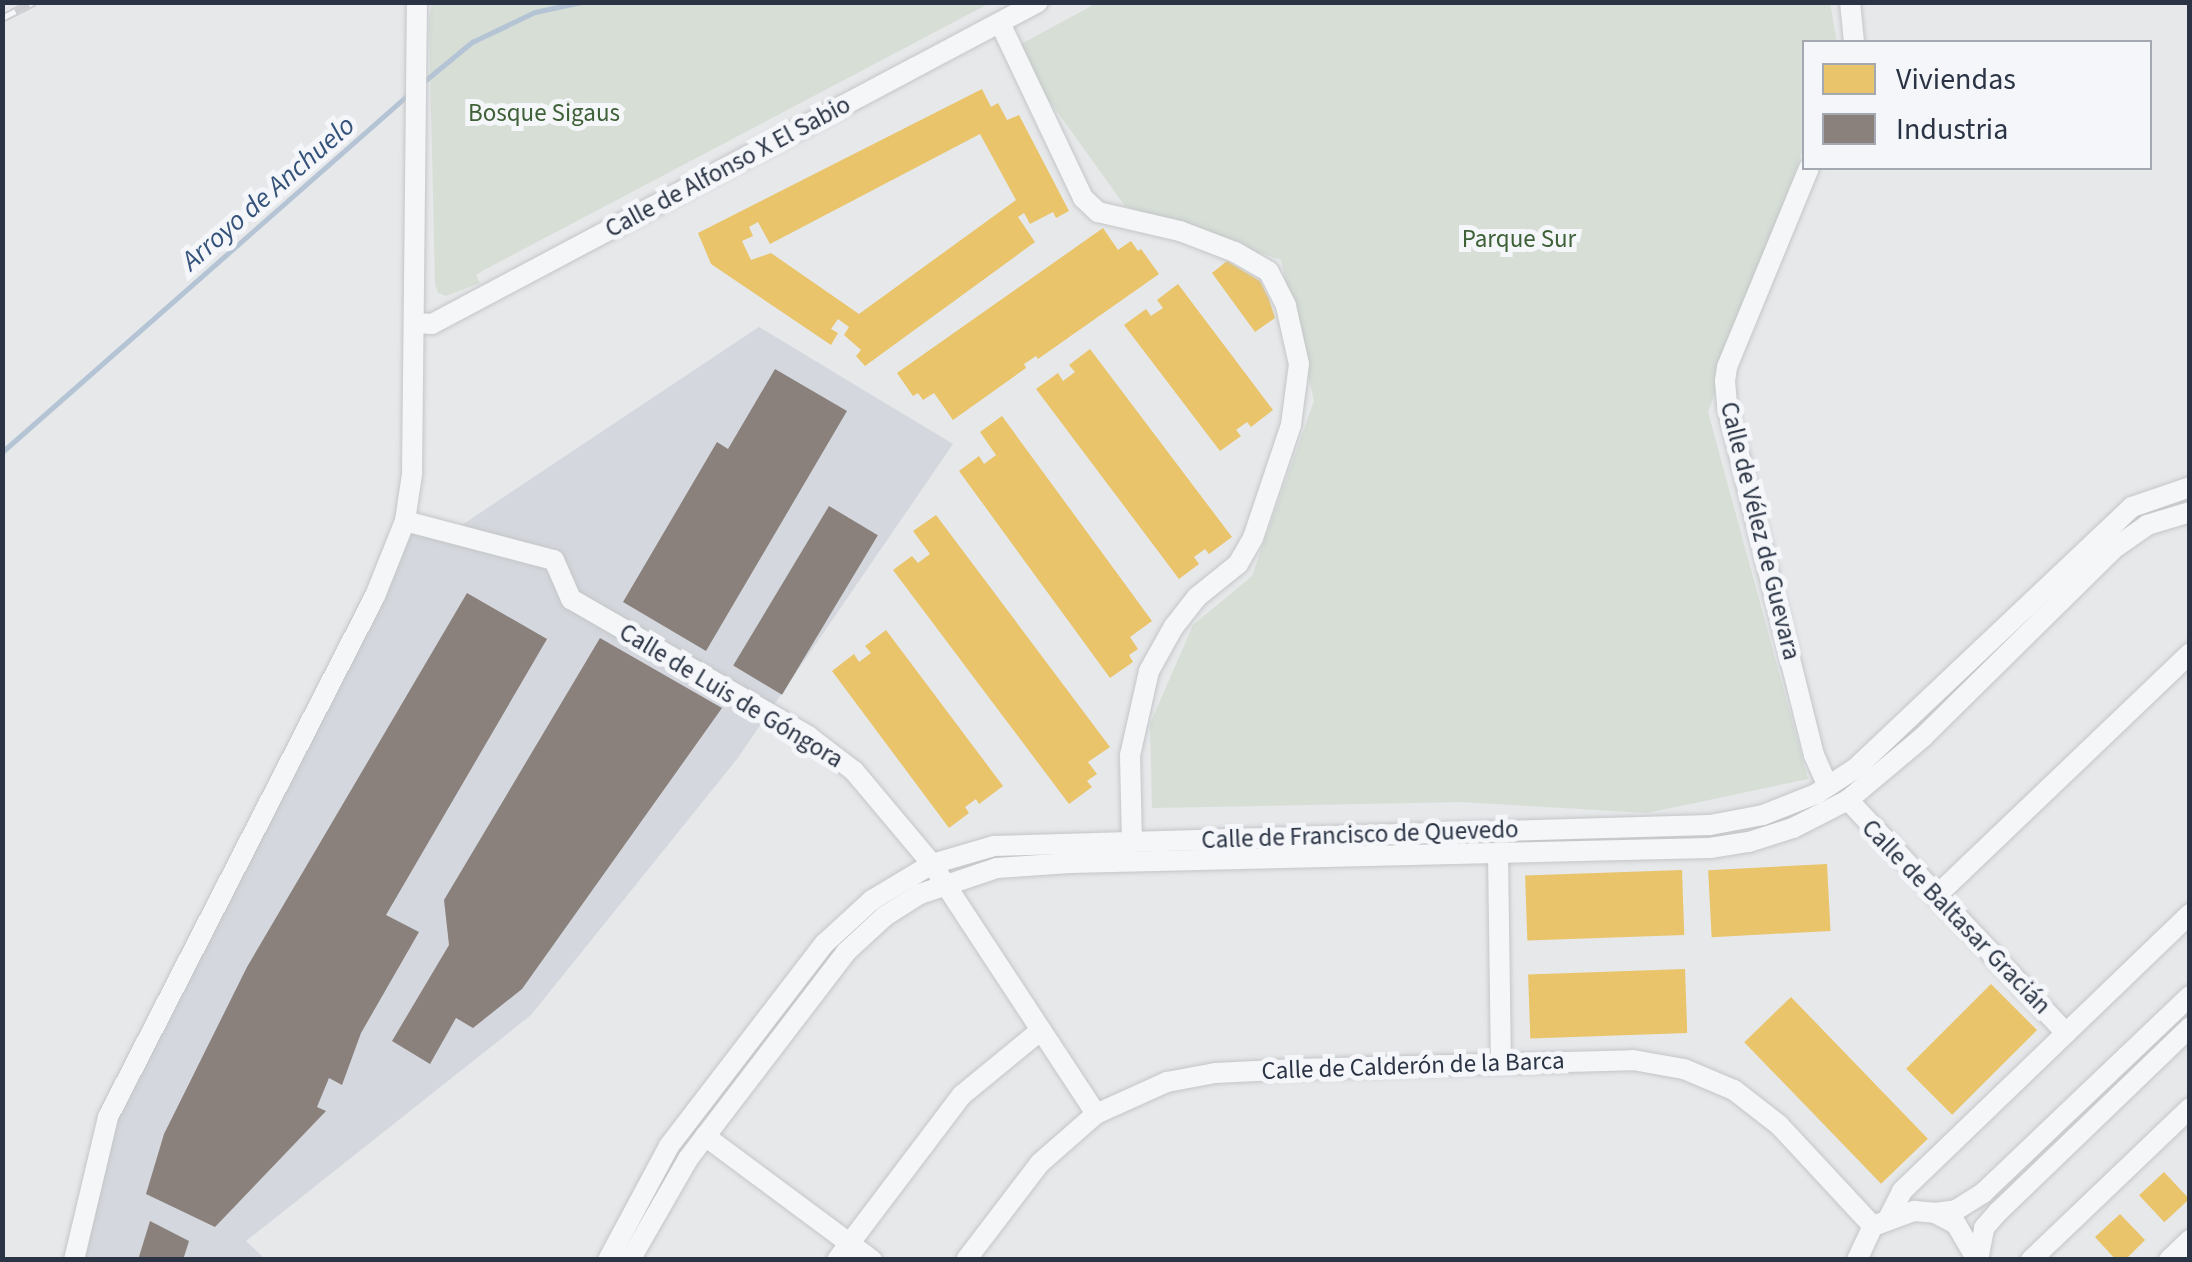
<!DOCTYPE html>
<html>
<head>
<meta charset="utf-8">
<style>
	body { margin:0 }
	#map { position:relative; width:2192px; height:1262px; overflow:hidden; background:#e6e8ea; font-family:"Source Sans 3",sans-serif }
	div>[style] { position:absolute }
	.built>* { inset:0; background:#d4d7dd }
	.green>* { inset:0; background:#d6ded6 }
	.homes>* { inset:0; background:#e9c46a; transform-origin:0 0 }
	.industry>* { inset:0; background:#8a817c; transform-origin:0 0 }
	.stream>* { height:5px; margin:-2.5px; padding:0 2.5px; transform-origin:2.5px; border-radius:2.5px; background:#b4c4d5 }
	.roads { filter:drop-shadow(0 0 2px #c4c6c8) drop-shadow(0 0 2px #c4c6c8) }
	.minor>* { height:20px; margin:-10px; padding:0 10px; transform-origin:10px; border-radius:10px; background:#f5f6f7 }
	.rail>* { height:9px; margin-top:-4.5px; transform-origin:0; background:repeating-linear-gradient(90deg,#f4f6f9 0 15px,#cecfd2 0 30px); box-sizing:border-box; border-block:2px solid #cecfd2 }
	span { translate:-50% -50%; white-space:nowrap; text-align:center; line-height:1.15; -webkit-text-stroke:10px #f4f6f9; paint-order:stroke }
	.park-label { font-size:25px; color:#3f6138 }
	.street-label { font-size:25px; color:#2b3445 }
	.water-label { font-size:28px; color:#34527a; font-style:italic }
	.frame { position:absolute; inset:0; border:5px solid #2b3445; pointer-events:none }
	.legend { position:absolute; left:1802px; top:40px; width:350px; height:130px; box-sizing:border-box; background:#f4f6f9; border:2px solid #a4a8b1; margin:0; padding:12px 18px; list-style:none; font-size:30px; color:#2b3445 }
	.legend li { display:flex; align-items:center; gap:20px; height:50px }
	.legend b { width:50px; border:2px solid #a4a8b1 }
</style>
</head>
<body>
<div id="map">
	<div class="built">
		<i style="clip-path:polygon(759px 327px,953px 444px,737px 759px,531px 1015px,246px 1241px,265px 1259px,74px 1260px,108px 1117px,405px 521px,453px 531px)"></i>
	</div>
	<div class="green">
		<i style="clip-path:polygon(432px 3px,432px 2px,990px 3px,484px 270px,476px 275px,480px 283px,446px 296px,438px 293px,435px 283px,429px 21px)"></i>
		<i style="clip-path:polygon(1097px 3px,1830px 3px,1837px 42px,1804px 42px,1804px 147px,1708px 412px,1808px 779px,1647px 813px,1461px 802px,1152px 808px,1150px 724px,1193px 625px,1252px 576px,1314px 401px,1281px 260px,1125px 206px,1012px 49px)"></i>
	</div>
	<div class="homes">
		<i style="clip-path:polygon(evenodd,982px 89px,991px 107px,998px 103px,1007px 120px,1019px 115px,1069px 211px,1056px 218px,1053px 212px,1030px 224px,1024px 213px,1018px 217px,1035px 242px,865px 366px,856px 356px,861px 350px,844px 335px,849px 327px,838px 319px,831px 329px,838px 333px,831px 345px,711px 264px,698px 233px,982px 89px,980px 134px,1016px 200px,859px 314px,771px 253px,751px 260px,742px 241px,753px 236px,749px 227px,758px 222px,770px 244px,980px 134px)"></i>
		<i style="clip-path:polygon(1103px 228px,1118px 250px,1131px 241px,1138px 251px,1141px 249px,1159px 274px,1038px 359px,1036px 356px,1024px 364px,1026px 368px,953px 420px,934px 393px,923px 400px,918px 393px,913px 396px,897px 373px)"></i>
		<i style="clip-path:polygon(1227px 261px,1260px 281px,1269px 299px,1275px 318px,1255px 332px,1212px 273px)"></i>
		<i style="clip-path:polygon(1178px 284px,1273px 410px,1251px 427px,1247px 422px,1236px 430px,1241px 436px,1220px 451px,1124px 325px,1146px 309px,1151px 316px,1163px 308px,1157px 300px)"></i>
		<i style="clip-path:polygon(1090px 349px,1232px 537px,1209px 554px,1205px 549px,1194px 557px,1199px 564px,1179px 579px,1036px 389px,1058px 373px,1063px 381px,1075px 372px,1069px 365px)"></i>
		<i style="clip-path:polygon(1002px 416px,1152px 621px,1130px 637px,1138px 649px,1129px 655px,1133px 662px,1110px 678px,959px 471px,979px 456px,984px 464px,996px 455px,980px 432px)"></i>
		<i style="clip-path:polygon(936px 515px,1110px 747px,1088px 762px,1097px 774px,1087px 781px,1092px 787px,1069px 804px,893px 570px,912px 556px,918px 563px,930px 554px,913px 531px)"></i>
		<i style="clip-path:polygon(886px 630px,1003px 786px,979px 804px,976px 799px,965px 807px,969px 813px,949px 828px,832px 671px,854px 654px,859px 662px,871px 653px,865px 646px)"></i>
		<i style="left:1827px;top:864px;width:67px;height:119px;rotate:87deg"></i>
		<i style="left:1682px;top:870px;width:65px;height:157px;rotate:88deg"></i>
		<i style="left:1685px;top:969px;width:64px;height:157px;rotate:88deg"></i>
		<i style="left:1991px;top:984px;width:65px;height:120px;rotate:45deg"></i>
		<i style="left:1791px;top:997px;width:197px;height:65px;rotate:46deg"></i>
		<i style="left:2164px;top:1172px;width:37px;height:34px;rotate:47deg"></i>
		<i style="clip-path:polygon(2120px 1214px,2145px 1240px,2125px 1260px,2116px 1260px,2095px 1237px)"></i>
	</div>
	<div class="industry">
		<i style="clip-path:polygon(775px 369px,847px 411px,706px 651px,623px 602px,717px 442px,728px 449px)"></i>
		<i style="left:829px;top:506px;width:57px;height:186px;rotate:31deg"></i>
		<i style="clip-path:polygon(467px 593px,547px 639px,386px 915px,419px 932px,361px 1033px,342px 1085px,329px 1078px,317px 1107px,326px 1111px,215px 1227px,146px 1194px,164px 1134px,247px 967px)"></i>
		<i style="clip-path:polygon(600px 638px,722px 708px,522px 989px,473px 1028px,456px 1018px,430px 1064px,392px 1041px,449px 945px,444px 900px)"></i>
		<i style="clip-path:polygon(150px 1221px,189px 1241px,183px 1260px,138px 1260px)"></i>
	</div>
	<div class="stream">
		<i style="left:422px;top:83px;width:65px;rotate:-39.4deg"></i>
		<i style="left:472px;top:42px;width:70px;rotate:-25.5deg"></i>
		<i style="left:535px;top:12px;width:47px;rotate:-12.3deg"></i>
		<i style="left:2px;top:452px;width:542px;rotate:-41.34deg"></i>
	</div>
	<div class="roads">
		<div class="minor">
			<i style="left:1850px;top:2px;width:40px;rotate:84.3deg"></i>
			<i style="left:1000px;top:23px;width:194px;rotate:64.6deg"></i>
			<i style="left:1083px;top:198px;width:21px;rotate:43deg"></i>
			<i style="left:1098px;top:212px;width:84px;rotate:13deg"></i>
			<i style="left:1180px;top:231px;width:59px;rotate:20.9deg"></i>
			<i style="left:1235px;top:252px;width:39px;rotate:30deg"></i>
			<i style="left:1269px;top:272px;width:38px;rotate:63deg"></i>
			<i style="left:1286px;top:306px;width:59px;rotate:77.4deg"></i>
			<i style="left:1299px;top:364px;width:62px;rotate:97.5deg"></i>
			<i style="left:1291px;top:425px;width:119px;rotate:108.6deg"></i>
			<i style="left:1253px;top:538px;width:30px;rotate:120deg"></i>
			<i style="left:1238px;top:564px;width:53px;rotate:141.2deg"></i>
			<i style="left:1197px;top:597px;width:37px;rotate:128deg"></i>
			<i style="left:1174px;top:626px;width:51px;rotate:119.1deg"></i>
			<i style="left:1149px;top:671px;width:86px;rotate:102.7deg"></i>
			<i style="left:1130px;top:755px;width:87px;rotate:88.7deg"></i>
			<i style="left:1809px;top:168px;width:215px;rotate:112.4deg"></i>
			<i style="left:1727px;top:367px;width:14px;rotate:98deg"></i>
			<i style="left:1725px;top:381px;width:25px;rotate:85deg"></i>
			<i style="left:1727px;top:406px;width:360px;rotate:76deg"></i>
			<i style="left:1814px;top:755px;width:34px;rotate:66deg"></i>
			<i style="left:415px;top:323px;width:17px;rotate:3deg"></i>
			<i style="left:432px;top:324px;width:686px;rotate:-27.98deg"></i>
			<i style="left:405px;top:521px;width:154px;rotate:14.7deg"></i>
			<i style="left:554px;top:560px;width:43px;rotate:66.4deg"></i>
			<i style="left:571px;top:599px;width:274px;rotate:30deg"></i>
			<i style="left:808px;top:736px;width:58px;rotate:37.3deg"></i>
			<i style="left:854px;top:771px;width:121px;rotate:50deg"></i>
			<i style="left:932px;top:864px;width:299px;rotate:56.7deg"></i>
			<i style="left:1848px;top:800px;width:319px;rotate:46.9deg"></i>
			<i style="left:1498px;top:853px;width:210px;rotate:89.2deg"></i>
			<i style="left:1936px;top:896px;width:352px;rotate:-43.7deg"></i>
			<i style="left:705px;top:1136px;width:208px;rotate:36.6deg"></i>
			<i style="left:1935px;top:1213px;width:21px;rotate:-8deg"></i>
			<i style="left:1956px;top:1210px;width:32px;rotate:-32deg"></i>
			<i style="left:1983px;top:1193px;width:286px;rotate:-43.6deg"></i>
			<i style="left:1889px;top:1217px;width:29px;rotate:-63deg"></i>
			<i style="left:1902px;top:1191px;width:400px;rotate:-43.9deg"></i>
			<i style="left:74px;top:1260px;width:147px;rotate:-76.6deg"></i>
			<i style="left:108px;top:1117px;width:585px;rotate:-62.87deg"></i>
			<i style="left:375px;top:596px;width:81px;rotate:-68.2deg"></i>
			<i style="left:405px;top:521px;width:48px;rotate:-81.5deg"></i>
			<i style="left:412px;top:474px;width:472px;rotate:-89.4deg"></i>
			<i style="left:608px;top:1260px;width:129px;rotate:-61.8deg"></i>
			<i style="left:669px;top:1146px;width:255px;rotate:-52.5deg"></i>
			<i style="left:824px;top:944px;width:65px;rotate:-42.5deg"></i>
			<i style="left:872px;top:900px;width:70px;rotate:-31deg"></i>
			<i style="left:932px;top:864px;width:65px;rotate:-16.2deg"></i>
			<i style="left:994px;top:846px;width:716px;rotate:-1.68deg"></i>
			<i style="left:1710px;top:825px;width:54px;rotate:-10.7deg"></i>
			<i style="left:1763px;top:815px;width:57px;rotate:-21.6deg"></i>
			<i style="left:1816px;top:794px;width:48px;rotate:-33deg"></i>
			<i style="left:1856px;top:768px;width:380px;rotate:-43.4deg"></i>
			<i style="left:2132px;top:507px;width:61px;rotate:-19deg"></i>
			<i style="left:630px;top:1260px;width:116px;rotate:-60.1deg"></i>
			<i style="left:688px;top:1159px;width:260px;rotate:-52.6deg"></i>
			<i style="left:846px;top:952px;width:53px;rotate:-42.7deg"></i>
			<i style="left:885px;top:916px;width:41px;rotate:-32.2deg"></i>
			<i style="left:920px;top:894px;width:81px;rotate:-18.7deg"></i>
			<i style="left:997px;top:868px;width:73px;rotate:-3.9deg"></i>
			<i style="left:1070px;top:863px;width:640px;rotate:-1.34deg"></i>
			<i style="left:1710px;top:848px;width:39px;rotate:-9deg"></i>
			<i style="left:1749px;top:842px;width:46px;rotate:-17.7deg"></i>
			<i style="left:1793px;top:828px;width:62px;rotate:-27deg"></i>
			<i style="left:1848px;top:800px;width:98px;rotate:-40deg"></i>
			<i style="left:1923px;top:737px;width:271px;rotate:-44.6deg"></i>
			<i style="left:2116px;top:547px;width:38px;rotate:-35deg"></i>
			<i style="left:2147px;top:525px;width:45px;rotate:-16.8deg"></i>
			<i style="left:837px;top:1260px;width:207px;rotate:-52.9deg"></i>
			<i style="left:962px;top:1095px;width:102px;rotate:-39.4deg"></i>
			<i style="left:966px;top:1260px;width:122px;rotate:-52.7deg"></i>
			<i style="left:1040px;top:1163px;width:74px;rotate:-41.2deg"></i>
			<i style="left:1096px;top:1114px;width:78px;rotate:-24.3deg"></i>
			<i style="left:1167px;top:1082px;width:49px;rotate:-10.6deg"></i>
			<i style="left:1215px;top:1073px;width:82px;rotate:-2.8deg"></i>
			<i style="left:1297px;top:1069px;width:336px;rotate:-1.5deg"></i>
			<i style="left:1633px;top:1060px;width:52px;rotate:10deg"></i>
			<i style="left:1684px;top:1069px;width:54px;rotate:22.8deg"></i>
			<i style="left:1734px;top:1090px;width:57px;rotate:37.9deg"></i>
			<i style="left:1779px;top:1125px;width:138px;rotate:47.1deg"></i>
			<i style="left:1857px;top:1260px;width:38px;rotate:-65deg"></i>
			<i style="left:1873px;top:1226px;width:44px;rotate:-20.1deg"></i>
			<i style="left:1914px;top:1211px;width:21px;rotate:5deg"></i>
			<i style="left:1935px;top:1213px;width:24px;rotate:28deg"></i>
			<i style="left:1956px;top:1224px;width:42px;rotate:59.7deg"></i>
			<i style="left:1978px;top:1260px;width:33px;rotate:-79deg"></i>
			<i style="left:1984px;top:1228px;width:21px;rotate:-49deg"></i>
			<i style="left:1998px;top:1212px;width:267px;rotate:-43.9deg"></i>
			<i style="left:2031px;top:1260px;width:220px;rotate:-43.7deg"></i>
			<i style="left:2169px;top:1260px;width:29px;rotate:-44deg"></i>
		</div>
	</div>
	<div class="rail">
		<i style="left:2px;top:18px;width:36px;rotate:-27deg"></i>
	</div>
	<div class="park-label">
		<span style="left:544px;top:113px">Bosque Sigaus</span>
		<span style="left:1519px;top:239px">Parque Sur</span>
	</div>
	<div class="street-label">
		<span style="left:728px;top:167px;rotate:-28deg">Calle de Alfonso X El Sabio</span>
		<span style="left:1760px;top:531px;rotate:76deg">Calle de Vélez de Guevara</span>
		<span style="left:731px;top:696px;rotate:31deg">Calle de Luis de Góngora</span>
		<span style="left:1360px;top:835px;rotate:-2deg">Calle de Francisco de Quevedo</span>
		<span style="left:1956px;top:917px;rotate:46deg">Calle de Baltasar Gracián</span>
		<span style="left:1413px;top:1066px;rotate:-2deg">Calle de Calderón de la Barca</span>
	</div>
	<div class="water-label">
		<span style="left:268px;top:193px;rotate:-41deg">Arroyo de Anchuelo</span>
	</div>
	<div class="frame"></div>
	<ul class="legend">
	<li><b style="height:28px;background:#e9c46a"></b>Viviendas</li>
	<li><b style="height:28px;background:#8a817c"></b>Industria</li>
	</ul>
</div>
</body>
</html>
